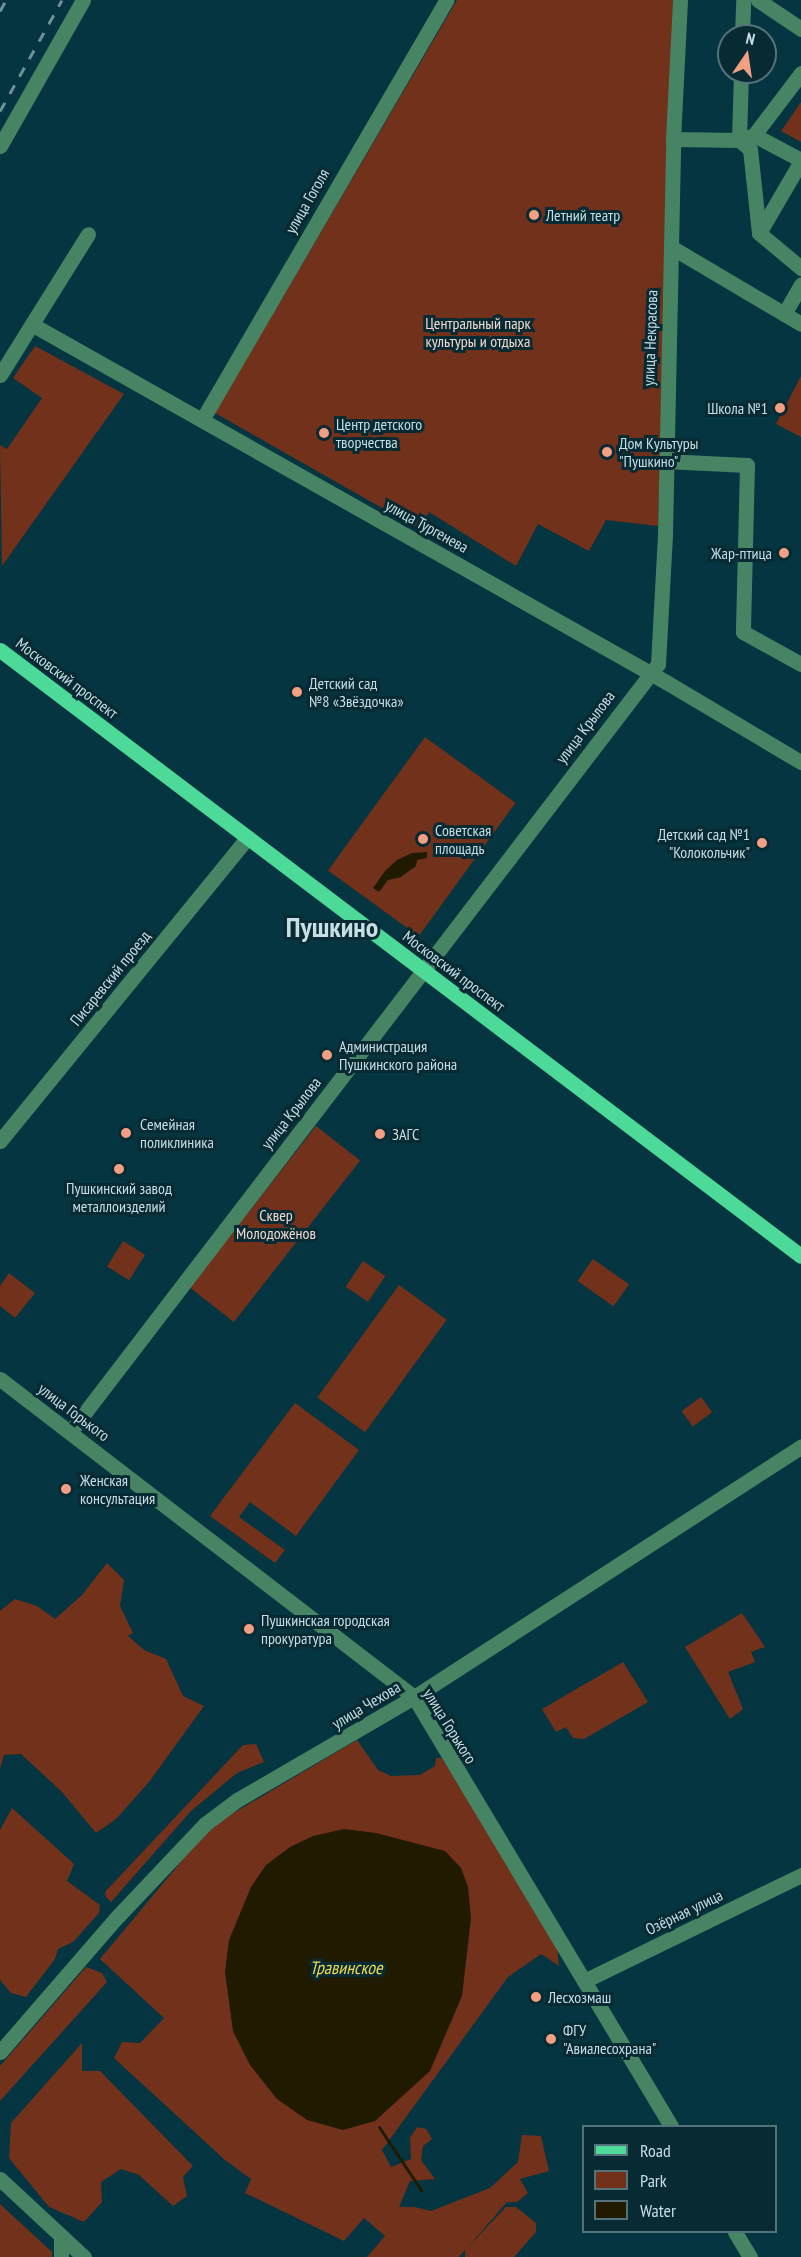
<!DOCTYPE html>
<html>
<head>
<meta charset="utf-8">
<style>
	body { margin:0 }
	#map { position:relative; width:801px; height:2257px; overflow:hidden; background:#053540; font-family:"PT Sans Narrow",sans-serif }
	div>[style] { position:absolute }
	.green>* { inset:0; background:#72311a; transform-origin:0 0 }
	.water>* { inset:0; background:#201b00 }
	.stream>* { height:3px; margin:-1.5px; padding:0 1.5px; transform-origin:1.5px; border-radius:1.5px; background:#201b00 }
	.minor>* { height:15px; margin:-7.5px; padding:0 7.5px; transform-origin:7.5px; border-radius:7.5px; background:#478464 }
	.major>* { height:15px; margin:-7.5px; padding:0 7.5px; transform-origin:7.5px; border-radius:7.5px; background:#4dd997 }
	.rail>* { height:3px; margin-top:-1.5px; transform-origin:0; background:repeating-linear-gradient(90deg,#6f919a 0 10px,transparent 0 20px) }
	.dots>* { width:16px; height:16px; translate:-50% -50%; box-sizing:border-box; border:3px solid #072a33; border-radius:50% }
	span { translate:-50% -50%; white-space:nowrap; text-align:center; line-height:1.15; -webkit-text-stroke:6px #072a33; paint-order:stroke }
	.street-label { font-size:16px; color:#c7dee5 }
	.poi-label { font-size:16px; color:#c7dee5 }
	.left { translate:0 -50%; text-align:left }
	.right { translate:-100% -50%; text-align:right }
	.park-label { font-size:16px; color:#f2d9d0 }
	.water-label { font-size:18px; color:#efd853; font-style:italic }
	.town-label { font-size:28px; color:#c7dee5; font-weight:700 }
	.legend { position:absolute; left:582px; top:2125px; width:195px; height:108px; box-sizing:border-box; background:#072a33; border:2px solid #54727a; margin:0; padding:8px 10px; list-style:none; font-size:18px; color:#c7dee5 }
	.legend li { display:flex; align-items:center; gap:12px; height:30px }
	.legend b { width:30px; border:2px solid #54727a }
	.north { position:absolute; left:717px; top:24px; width:60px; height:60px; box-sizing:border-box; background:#072a33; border:2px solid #54727a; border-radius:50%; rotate:13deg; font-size:16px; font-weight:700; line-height:24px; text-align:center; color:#c7dee5 }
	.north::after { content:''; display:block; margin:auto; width:21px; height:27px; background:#f39f83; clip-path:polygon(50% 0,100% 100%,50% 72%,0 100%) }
</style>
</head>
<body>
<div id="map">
	<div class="green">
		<i style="clip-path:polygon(457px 0,675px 0,658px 526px,606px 520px,589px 551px,538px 524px,516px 566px,429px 512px,419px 529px,215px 413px)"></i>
		<i style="clip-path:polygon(801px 102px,801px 142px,781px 131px)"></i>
		<i style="clip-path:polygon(35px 346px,124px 394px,2px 566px,0 445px,7px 449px,42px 398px,13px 378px)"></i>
		<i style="clip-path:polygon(801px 376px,801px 437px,776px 424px)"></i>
		<i style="left:425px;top:737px;width:112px;height:165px;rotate:36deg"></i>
		<i style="left:316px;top:1126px;width:56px;height:205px;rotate:38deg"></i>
		<i style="left:123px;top:1241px;width:26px;height:30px;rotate:32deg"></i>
		<i style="left:593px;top:1259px;width:44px;height:27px;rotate:35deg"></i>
		<i style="left:363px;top:1261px;width:27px;height:31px;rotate:34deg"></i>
		<i style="clip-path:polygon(9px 1273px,35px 1293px,15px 1318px,0 1306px,0 1286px)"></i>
		<i style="left:399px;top:1285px;width:59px;height:139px;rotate:36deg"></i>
		<i style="left:701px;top:1397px;width:19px;height:24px;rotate:54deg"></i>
		<i style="clip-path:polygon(295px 1403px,359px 1450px,296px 1536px,250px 1502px,239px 1517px,285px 1550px,275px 1563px,210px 1516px)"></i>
		<i style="clip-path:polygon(107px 1563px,124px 1580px,120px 1606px,133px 1633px,128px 1636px,144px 1650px,166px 1659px,183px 1696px,204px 1706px,149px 1782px,116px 1819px,96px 1833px,62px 1792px,21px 1754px,4px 1755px,0 1769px,0 1611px,15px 1599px,37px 1606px,55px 1619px,82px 1595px)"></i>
		<i style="clip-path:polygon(742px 1613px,765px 1647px,751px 1652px,755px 1662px,728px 1672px,743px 1709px,730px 1719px,685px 1647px)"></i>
		<i style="clip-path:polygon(623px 1662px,648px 1702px,584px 1739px,573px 1738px,566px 1727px,556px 1732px,542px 1709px)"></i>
		<i style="clip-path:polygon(357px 1740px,378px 1770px,391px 1776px,420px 1775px,435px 1766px,436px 1758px,442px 1758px,557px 1945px,559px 1966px,541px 1954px,508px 1977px,382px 2150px,391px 2167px,411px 2159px,410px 2138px,417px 2127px,426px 2129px,432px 2139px,423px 2146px,421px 2160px,435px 2179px,410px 2181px,399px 2207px,415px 2207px,431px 2211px,490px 2188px,518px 2162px,522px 2135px,541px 2136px,549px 2171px,520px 2179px,528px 2193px,517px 2202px,507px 2202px,467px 2248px,506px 2207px,516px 2207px,536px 2223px,536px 2232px,514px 2257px,465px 2257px,465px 2250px,459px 2257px,367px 2257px,385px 2236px,364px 2218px,344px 2241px,245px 2193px,251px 2179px,225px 2160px,114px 2058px,122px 2042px,140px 2043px,164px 2018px,100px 1959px,210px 1827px)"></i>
		<i style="clip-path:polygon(256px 1744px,264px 1762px,237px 1773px,191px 1811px,111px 1902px,106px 1897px,105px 1892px,243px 1745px)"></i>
		<i style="clip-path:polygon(12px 1808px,74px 1864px,67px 1881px,100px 1905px,99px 1913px,73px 1942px,58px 1949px,55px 1959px,26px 1997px,11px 1993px,0 1980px,0 1830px)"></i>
		<i style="clip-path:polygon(86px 1967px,102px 1973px,107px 1982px,0 2101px,0 2066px)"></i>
		<i style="clip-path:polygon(82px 2043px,82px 2071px,100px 2071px,193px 2166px,183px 2177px,187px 2196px,173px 2206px,139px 2175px,121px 2169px,101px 2182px,102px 2202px,84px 2222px,49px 2207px,9px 2158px,11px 2123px)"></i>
		<i style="clip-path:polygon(0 2204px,52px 2252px,52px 2257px,0 2257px)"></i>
	</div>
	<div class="water">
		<i style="clip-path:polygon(427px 852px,427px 858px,417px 860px,416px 866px,401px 877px,388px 880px,379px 892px,373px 888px,385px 871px,397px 860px,412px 853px)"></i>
		<i style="clip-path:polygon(344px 1829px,376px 1833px,445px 1851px,461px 1868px,468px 1887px,471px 1918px,462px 1996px,430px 2071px,375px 2121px,343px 2130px,307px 2120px,277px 2099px,250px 2065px,233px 2031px,225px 1972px,229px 1940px,251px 1887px,266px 1865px,290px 1847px,313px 1836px)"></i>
	</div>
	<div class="stream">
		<i style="left:379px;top:2127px;width:76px;rotate:56.3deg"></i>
	</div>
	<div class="minor">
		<i style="left:758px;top:0;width:52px;rotate:34deg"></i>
		<i style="left:742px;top:36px;width:36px;rotate:-88deg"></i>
		<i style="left:754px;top:135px;width:53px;rotate:28deg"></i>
		<i style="left:673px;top:139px;width:66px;rotate:0.9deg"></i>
		<i style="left:739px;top:140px;width:68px;rotate:-88.3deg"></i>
		<i style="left:739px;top:140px;width:14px;rotate:39deg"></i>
		<i style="left:750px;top:149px;width:84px;rotate:83.9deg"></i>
		<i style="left:759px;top:233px;width:55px;rotate:39.8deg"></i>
		<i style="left:739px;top:140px;width:16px;rotate:-18deg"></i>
		<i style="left:754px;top:135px;width:78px;rotate:-52.8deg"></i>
		<i style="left:0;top:146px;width:168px;rotate:-60.4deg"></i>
		<i style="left:759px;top:233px;width:83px;rotate:-59.7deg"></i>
		<i style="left:671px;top:247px;width:151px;rotate:30.6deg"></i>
		<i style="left:784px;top:314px;width:34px;rotate:-60deg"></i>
		<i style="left:33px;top:325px;width:727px;rotate:29.42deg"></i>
		<i style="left:666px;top:682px;width:157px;rotate:30.7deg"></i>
		<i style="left:0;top:375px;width:166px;rotate:-58deg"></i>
		<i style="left:202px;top:420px;width:486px;rotate:-59.8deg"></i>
		<i style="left:665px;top:461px;width:82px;rotate:2.8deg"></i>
		<i style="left:747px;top:465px;width:167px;rotate:91.4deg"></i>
		<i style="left:743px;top:632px;width:66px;rotate:28.9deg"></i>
		<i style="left:0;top:1141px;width:392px;rotate:-50.8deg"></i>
		<i style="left:0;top:1379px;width:522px;rotate:37.53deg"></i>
		<i style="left:414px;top:1697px;width:500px;rotate:59.08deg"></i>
		<i style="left:70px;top:1432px;width:967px;rotate:-52.56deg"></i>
		<i style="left:658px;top:664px;width:130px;rotate:-86.9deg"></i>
		<i style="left:665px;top:534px;width:395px;rotate:-88.8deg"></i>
		<i style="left:673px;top:139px;width:139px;rotate:-87.1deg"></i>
		<i style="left:584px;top:1981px;width:242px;rotate:-26deg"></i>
		<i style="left:0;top:2052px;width:180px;rotate:-49.1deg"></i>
		<i style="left:118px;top:1916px;width:127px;rotate:-46.6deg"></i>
		<i style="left:205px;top:1824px;width:40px;rotate:-37deg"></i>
		<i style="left:237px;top:1800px;width:205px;rotate:-30.2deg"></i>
		<i style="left:414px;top:1697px;width:461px;rotate:-32.9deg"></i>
		<i style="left:0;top:2179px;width:115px;rotate:42.9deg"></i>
		<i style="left:735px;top:2232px;width:29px;rotate:59deg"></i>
		<i style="left:61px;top:2237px;width:20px;rotate:90deg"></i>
	</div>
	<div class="major">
		<i style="left:0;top:650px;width:1004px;rotate:37.11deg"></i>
	</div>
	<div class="rail">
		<i style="left:0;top:11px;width:13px;rotate:-61deg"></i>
		<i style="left:0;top:111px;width:127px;rotate:-60.8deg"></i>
	</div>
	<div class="dots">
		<i style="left:534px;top:215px;background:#f39f83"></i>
		<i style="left:780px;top:408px;background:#f39f83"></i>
		<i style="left:324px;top:433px;background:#f39f83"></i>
		<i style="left:607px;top:452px;background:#f39f83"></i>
		<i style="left:784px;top:553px;background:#f39f83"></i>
		<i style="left:297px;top:692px;background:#f39f83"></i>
		<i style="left:423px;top:839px;background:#f39f83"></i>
		<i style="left:762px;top:843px;background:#f39f83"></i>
		<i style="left:327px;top:1055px;background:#f39f83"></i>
		<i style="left:126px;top:1133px;background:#f39f83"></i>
		<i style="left:380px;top:1134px;background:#f39f83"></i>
		<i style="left:119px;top:1169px;background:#f39f83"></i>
		<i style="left:66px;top:1489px;background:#f39f83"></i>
		<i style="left:249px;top:1629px;background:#f39f83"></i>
		<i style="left:536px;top:1997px;background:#f39f83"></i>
		<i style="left:551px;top:2039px;background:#f39f83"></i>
	</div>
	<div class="street-label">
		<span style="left:307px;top:201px;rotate:-60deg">улица Гоголя</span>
		<span style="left:650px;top:338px;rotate:-88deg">улица Некрасова</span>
		<span style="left:427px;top:526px;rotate:29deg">улица Тургенева</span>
		<span style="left:67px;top:678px;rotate:37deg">Московский проспект</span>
		<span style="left:585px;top:727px;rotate:-53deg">улица Крылова</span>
		<span style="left:454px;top:971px;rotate:37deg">Московский проспект</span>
		<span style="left:110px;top:978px;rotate:-51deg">Писаревский проезд</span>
		<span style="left:291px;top:1113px;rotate:-52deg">улица Крылова</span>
		<span style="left:74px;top:1412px;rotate:37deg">улица Горького</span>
		<span style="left:366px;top:1705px;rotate:-31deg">улица Чехова</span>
		<span style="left:450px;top:1726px;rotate:58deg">улица Горького</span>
		<span style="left:684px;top:1912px;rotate:-26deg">Озёрная улица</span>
	</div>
	<div class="poi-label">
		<span class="left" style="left:546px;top:215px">Летний театр</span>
		<span class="right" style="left:768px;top:408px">Школа №1</span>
		<span class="left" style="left:336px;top:433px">Центр детского<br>творчества</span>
		<span class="left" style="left:619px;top:452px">Дом Культуры<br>"Пушкино"</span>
		<span class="right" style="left:772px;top:553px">Жар-птица</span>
		<span class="left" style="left:309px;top:692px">Детский сад<br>№8 «Звёздочка»</span>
		<span class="left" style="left:435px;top:839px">Советская<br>площадь</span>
		<span class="right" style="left:750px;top:843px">Детский сад №1<br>"Колокольчик"</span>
		<span class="left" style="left:339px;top:1055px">Администрация<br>Пушкинского района</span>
		<span class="left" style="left:140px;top:1133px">Семейная<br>поликлиника</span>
		<span class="left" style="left:392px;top:1134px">ЗАГС</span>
		<span style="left:119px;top:1197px">Пушкинский завод<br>металлоизделий</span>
		<span class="left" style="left:80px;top:1489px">Женская<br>консультация</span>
		<span class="left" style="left:261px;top:1629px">Пушкинская городская<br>прокуратура</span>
		<span class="left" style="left:548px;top:1997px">Лесхозмаш</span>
		<span class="left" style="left:563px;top:2039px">ФГУ<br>"Авиалесохрана"</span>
	</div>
	<div class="park-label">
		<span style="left:478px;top:332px">Центральный парк<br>культуры и отдыха</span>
		<span style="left:276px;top:1224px">Сквер<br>Молодожёнов</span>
	</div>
	<div class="water-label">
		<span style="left:346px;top:1968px">Травинское</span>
	</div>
	<div class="town-label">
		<span style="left:332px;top:927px">Пушкино</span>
	</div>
	<ul class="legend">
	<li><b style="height:8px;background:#4dd997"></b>Road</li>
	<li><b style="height:16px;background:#72311a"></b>Park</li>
	<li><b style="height:16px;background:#201b00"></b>Water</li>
	</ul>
	<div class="north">N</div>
</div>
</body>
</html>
